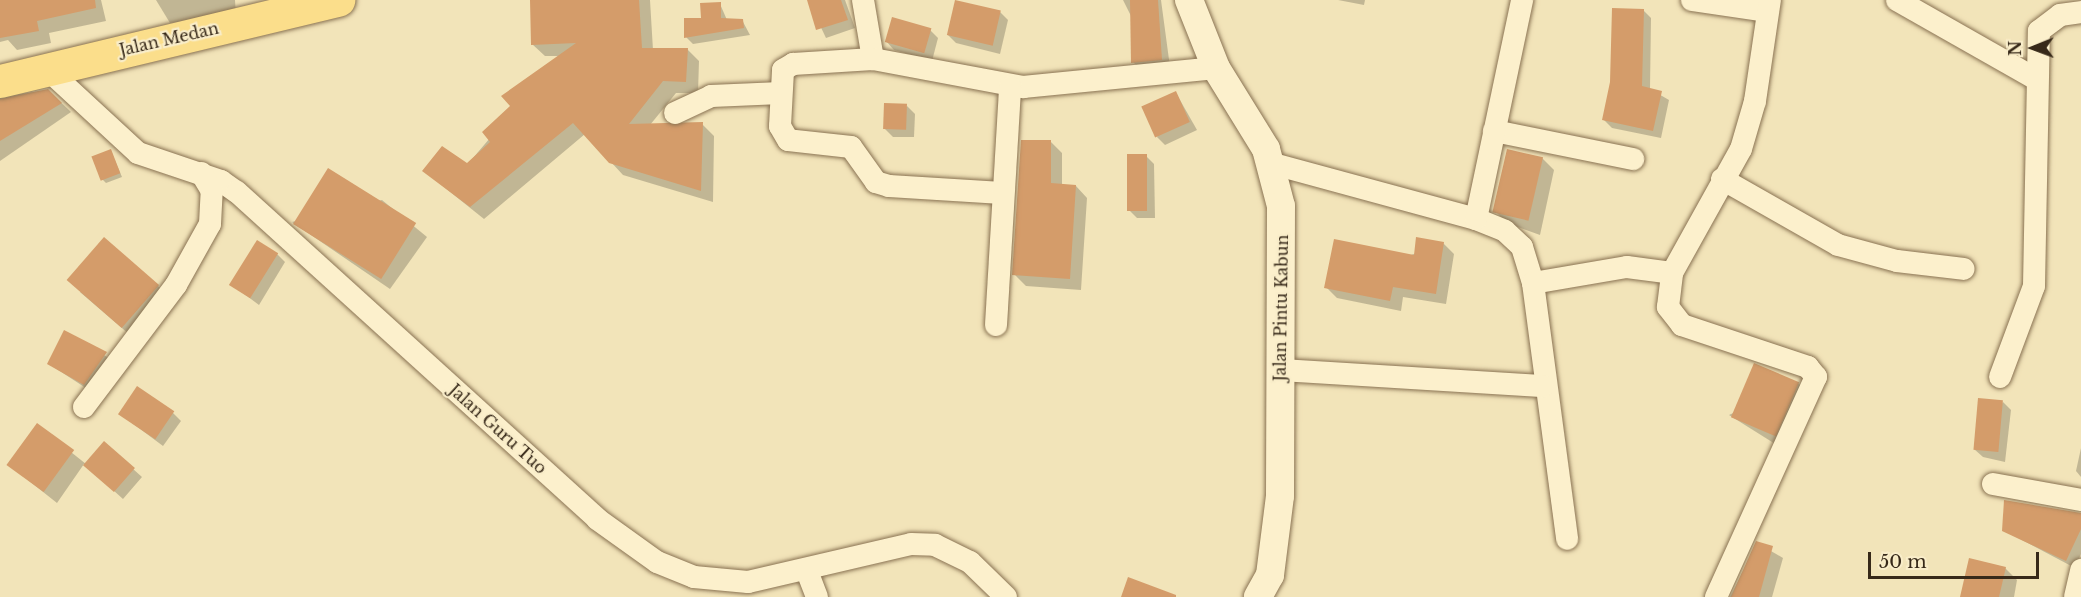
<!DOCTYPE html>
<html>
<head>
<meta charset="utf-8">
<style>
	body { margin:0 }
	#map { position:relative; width:2081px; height:597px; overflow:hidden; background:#f2e4b9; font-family:"Libre Baskerville",serif }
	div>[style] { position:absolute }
	.shadow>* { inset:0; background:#0003 }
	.building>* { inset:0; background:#d49c6a; transform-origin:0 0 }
	.roads { filter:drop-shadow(0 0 2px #897252) drop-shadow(0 0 2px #897252) }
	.minor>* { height:22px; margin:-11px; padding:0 11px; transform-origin:11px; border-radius:11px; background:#fcf0cc }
	.tertiary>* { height:28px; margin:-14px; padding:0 14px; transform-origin:14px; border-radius:14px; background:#fcf0cc }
	.primary>* { height:33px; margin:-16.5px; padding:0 16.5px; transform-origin:16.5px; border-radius:16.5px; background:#fbde8b }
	span { translate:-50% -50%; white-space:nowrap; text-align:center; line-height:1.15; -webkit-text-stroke:4.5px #f9edc9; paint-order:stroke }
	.street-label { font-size:16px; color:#372919 }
	.north { position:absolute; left:2003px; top:18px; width:60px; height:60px; -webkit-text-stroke:4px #f9edc9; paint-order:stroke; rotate:269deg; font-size:16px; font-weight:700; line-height:24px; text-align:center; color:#372919 }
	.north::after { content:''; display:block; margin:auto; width:21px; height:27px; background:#372919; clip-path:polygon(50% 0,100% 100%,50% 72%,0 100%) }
	.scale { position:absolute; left:1868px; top:552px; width:171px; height:27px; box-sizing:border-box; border:3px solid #372919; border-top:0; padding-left:8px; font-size:18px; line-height:21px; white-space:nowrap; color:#372919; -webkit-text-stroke:4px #f9edc9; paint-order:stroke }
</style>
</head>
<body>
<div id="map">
	<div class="shadow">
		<i style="clip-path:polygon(0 0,101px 0,106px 21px,49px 33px,51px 43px,17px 50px,8px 40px,0 42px)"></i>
		<i style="clip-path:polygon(156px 0,235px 0,236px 16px,170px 23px)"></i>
		<i style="clip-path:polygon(536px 0,650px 0,653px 50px,687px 49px,699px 61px,698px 93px,676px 93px,650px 125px,702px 124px,714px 136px,713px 202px,623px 175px,585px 134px,484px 219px,424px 171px,467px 165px,560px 56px,545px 56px,532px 44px)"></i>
		<i style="clip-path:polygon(808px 0,845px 0,855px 28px,826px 38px)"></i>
		<i style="clip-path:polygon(1123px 0,1161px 0,1170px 67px,1141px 70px,1133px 62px,1132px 18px)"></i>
		<i style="clip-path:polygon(1338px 0,1365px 0,1364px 5px)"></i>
		<i style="clip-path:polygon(720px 4px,727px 20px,742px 20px,750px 35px,693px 44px,686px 37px)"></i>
		<i style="clip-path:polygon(1643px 10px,1651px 18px,1650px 89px,1669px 100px,1661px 138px,1612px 128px,1604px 120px)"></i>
		<i style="clip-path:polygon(1000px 12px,1008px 20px,1000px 54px,956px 43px,948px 35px)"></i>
		<i style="clip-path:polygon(930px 30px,938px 38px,932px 61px,894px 50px,886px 41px)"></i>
		<i style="clip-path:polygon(48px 90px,71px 112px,0 161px,0 97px)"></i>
		<i style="clip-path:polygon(1176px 93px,1197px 130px,1165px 145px,1157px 137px)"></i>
		<i style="clip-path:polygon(907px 106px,915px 114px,914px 137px,893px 137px,885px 129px)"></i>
		<i style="clip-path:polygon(1050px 141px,1062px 153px,1062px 185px,1076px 186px,1087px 198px,1081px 290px,1026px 286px,1014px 274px)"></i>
		<i style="clip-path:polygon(111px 151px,122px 177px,106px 183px,102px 179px)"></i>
		<i style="clip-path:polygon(1146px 156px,1154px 164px,1155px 218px,1137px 218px,1129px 210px)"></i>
		<i style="clip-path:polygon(1542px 158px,1554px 170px,1540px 235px,1507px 223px,1495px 211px)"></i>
		<i style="clip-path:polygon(382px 200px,427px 237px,390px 289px,292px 222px)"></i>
		<i style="clip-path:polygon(1443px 243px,1454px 254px,1446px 304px,1403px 297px,1401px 311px,1337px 298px,1326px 287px)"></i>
		<i style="clip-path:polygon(277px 254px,285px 262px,259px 305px,232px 285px)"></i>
		<i style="clip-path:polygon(158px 286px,170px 298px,137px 341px,80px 292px)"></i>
		<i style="clip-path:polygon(65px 332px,114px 361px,92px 392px,49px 364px)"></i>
		<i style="clip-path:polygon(1798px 383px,1810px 395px,1785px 450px,1729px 415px)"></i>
		<i style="clip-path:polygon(2003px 402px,2011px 410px,2005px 462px,1983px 457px,1974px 449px)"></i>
		<i style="clip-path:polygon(173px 413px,181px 421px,163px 446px,120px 414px)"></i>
		<i style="clip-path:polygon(37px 425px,86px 464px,104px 443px,142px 477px,123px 499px,84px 464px,57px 503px,9px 465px)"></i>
		<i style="clip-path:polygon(2081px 448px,2081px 477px,2076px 471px)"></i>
		<i style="clip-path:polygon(2081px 514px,2081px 554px,2075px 568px,2003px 530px)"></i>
		<i style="clip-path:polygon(1757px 543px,1783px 558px,1772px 597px,1730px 597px)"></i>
		<i style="clip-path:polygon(2005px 568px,2017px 580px,2014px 597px,1961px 597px)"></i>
	</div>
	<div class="building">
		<i style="clip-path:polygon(0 0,95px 0,96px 8px,37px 21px,39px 31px,0 38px)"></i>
		<i style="clip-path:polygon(530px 0,639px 0,642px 48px,688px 48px,686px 82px,663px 81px,629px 124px,703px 122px,701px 191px,609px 163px,573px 123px,470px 207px,422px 171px,442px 146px,467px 163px,490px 142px,482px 132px,510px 106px,501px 96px,576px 43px,531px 45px)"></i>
		<i style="clip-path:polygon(807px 0,841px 0,848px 20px,816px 30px)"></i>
		<i style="left:955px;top:0;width:47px;height:36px;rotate:13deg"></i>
		<i style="clip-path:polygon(1130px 0,1158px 0,1162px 60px,1131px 63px)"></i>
		<i style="clip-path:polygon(721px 2px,721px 18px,743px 19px,744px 28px,684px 38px,684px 18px,701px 18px,700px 3px)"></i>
		<i style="clip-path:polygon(1612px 8px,1644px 9px,1642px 86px,1662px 91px,1653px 131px,1602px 120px,1610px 82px)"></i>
		<i style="left:892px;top:17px;width:41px;height:26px;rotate:16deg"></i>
		<i style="clip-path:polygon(48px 89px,62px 103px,0 141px,0 99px)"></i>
		<i style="left:1176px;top:91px;width:34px;height:38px;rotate:66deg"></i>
		<i style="left:884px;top:103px;width:23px;height:26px;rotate:2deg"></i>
		<i style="clip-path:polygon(1021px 140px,1051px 140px,1051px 183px,1076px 185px,1070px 279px,1012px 275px)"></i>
		<i style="left:111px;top:149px;width:26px;height:21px;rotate:69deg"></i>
		<i style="left:1507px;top:149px;width:37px;height:65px;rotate:13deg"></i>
		<i style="left:1127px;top:154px;width:20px;height:57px"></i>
		<i style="left:328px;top:168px;width:104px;height:66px;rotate:32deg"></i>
		<i style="left:104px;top:237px;width:73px;height:57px;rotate:41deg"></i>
		<i style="clip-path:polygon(1416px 237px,1444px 242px,1436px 294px,1393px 287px,1390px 301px,1324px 288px,1334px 239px,1414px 255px)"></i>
		<i style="left:257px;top:240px;width:25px;height:53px;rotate:32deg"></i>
		<i style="clip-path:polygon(64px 330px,107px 352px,84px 385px,47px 364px)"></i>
		<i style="left:1754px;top:363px;width:49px;height:59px;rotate:23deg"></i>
		<i style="left:137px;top:386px;width:45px;height:34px;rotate:34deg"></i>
		<i style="left:1978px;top:398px;width:25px;height:52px;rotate:5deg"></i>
		<i style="left:37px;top:423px;width:46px;height:52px;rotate:36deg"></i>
		<i style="left:104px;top:441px;width:41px;height:32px;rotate:41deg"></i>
		<i style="clip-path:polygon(2004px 500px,2081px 513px,2081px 529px,2066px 561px,2002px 531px)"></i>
		<i style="clip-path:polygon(1756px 541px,1773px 546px,1759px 597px,1731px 597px)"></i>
		<i style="clip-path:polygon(1969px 558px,2006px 567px,1999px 597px,1960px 597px)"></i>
		<i style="clip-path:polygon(1128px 577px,1176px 595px,1176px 597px,1121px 597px)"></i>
	</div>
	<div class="roads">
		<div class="minor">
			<i style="left:863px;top:0;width:60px;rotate:80.4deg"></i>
			<i style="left:1692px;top:0;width:76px;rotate:8.3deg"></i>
			<i style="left:1897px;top:0;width:160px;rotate:29.6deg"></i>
			<i style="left:47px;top:69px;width:124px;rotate:42.7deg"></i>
			<i style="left:138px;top:153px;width:88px;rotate:18.6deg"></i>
			<i style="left:221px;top:181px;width:19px;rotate:35deg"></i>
			<i style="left:237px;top:192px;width:486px;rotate:42.2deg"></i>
			<i style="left:597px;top:519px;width:74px;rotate:35.6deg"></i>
			<i style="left:657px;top:562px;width:40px;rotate:22deg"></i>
			<i style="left:694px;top:577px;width:54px;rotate:5.3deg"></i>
			<i style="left:748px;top:582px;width:167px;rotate:-13.1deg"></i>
			<i style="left:911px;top:544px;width:24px;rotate:2deg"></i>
			<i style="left:935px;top:545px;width:39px;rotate:26deg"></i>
			<i style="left:970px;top:562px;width:50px;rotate:44.2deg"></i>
			<i style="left:675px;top:113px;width:40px;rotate:-25deg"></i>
			<i style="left:711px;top:96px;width:70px;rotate:-2.5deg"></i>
			<i style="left:1494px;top:131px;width:142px;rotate:11.4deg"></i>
			<i style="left:1270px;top:163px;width:213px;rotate:15.2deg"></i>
			<i style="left:1476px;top:219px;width:31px;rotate:22deg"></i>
			<i style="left:1505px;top:231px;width:23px;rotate:43deg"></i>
			<i style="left:1522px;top:247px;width:38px;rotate:73deg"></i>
			<i style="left:1533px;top:283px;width:258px;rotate:82.4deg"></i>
			<i style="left:1722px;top:179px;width:133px;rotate:29.6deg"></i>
			<i style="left:1838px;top:245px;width:61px;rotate:15.2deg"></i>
			<i style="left:1897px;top:261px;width:67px;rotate:6.8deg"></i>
			<i style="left:1002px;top:193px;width:113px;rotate:-176.5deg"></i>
			<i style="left:889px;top:186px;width:14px;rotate:-163deg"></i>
			<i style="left:876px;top:182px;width:43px;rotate:-125.5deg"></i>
			<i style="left:851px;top:147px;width:63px;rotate:-173.7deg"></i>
			<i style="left:788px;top:140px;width:16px;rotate:-120deg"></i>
			<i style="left:780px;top:126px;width:56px;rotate:-86.9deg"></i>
			<i style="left:783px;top:70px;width:12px;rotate:-31deg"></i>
			<i style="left:793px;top:64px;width:80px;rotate:-3.6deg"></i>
			<i style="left:873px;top:59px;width:153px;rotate:10.6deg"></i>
			<i style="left:1023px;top:87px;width:194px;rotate:-5.6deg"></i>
			<i style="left:1476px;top:219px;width:224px;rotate:-78.1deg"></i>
			<i style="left:1533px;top:283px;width:95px;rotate:-9.7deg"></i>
			<i style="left:1627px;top:267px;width:45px;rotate:7.6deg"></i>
			<i style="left:996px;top:325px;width:238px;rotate:-86.6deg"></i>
			<i style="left:1280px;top:370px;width:263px;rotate:3.5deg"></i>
			<i style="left:2000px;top:377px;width:97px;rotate:-69.5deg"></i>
			<i style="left:2034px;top:286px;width:255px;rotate:-88.9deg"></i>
			<i style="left:2039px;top:31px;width:26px;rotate:-37deg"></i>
			<i style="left:2060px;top:15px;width:21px;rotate:-8deg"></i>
			<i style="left:84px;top:407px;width:153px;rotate:-53deg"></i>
			<i style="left:176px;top:285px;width:70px;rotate:-60.9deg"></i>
			<i style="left:210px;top:224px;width:33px;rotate:-87deg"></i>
			<i style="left:212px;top:191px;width:21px;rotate:-121deg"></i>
			<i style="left:1993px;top:484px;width:89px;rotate:10.3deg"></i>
			<i style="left:807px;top:571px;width:28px;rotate:69deg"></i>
			<i style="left:1716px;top:597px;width:242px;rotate:-65.6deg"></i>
			<i style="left:1816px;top:377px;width:13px;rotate:-129deg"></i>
			<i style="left:1808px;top:367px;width:133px;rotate:-161.6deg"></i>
			<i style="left:1682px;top:325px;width:23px;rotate:-128deg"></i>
			<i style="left:1668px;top:307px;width:34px;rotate:-83deg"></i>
			<i style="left:1672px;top:273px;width:142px;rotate:-60.9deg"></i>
			<i style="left:1741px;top:149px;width:50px;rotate:-73.7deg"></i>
			<i style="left:1755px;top:101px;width:102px;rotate:-81.6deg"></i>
			<i style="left:2075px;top:597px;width:28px;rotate:-77deg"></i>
		</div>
		<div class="tertiary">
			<i style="left:1189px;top:0;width:73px;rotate:68.3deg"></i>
			<i style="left:1216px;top:68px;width:95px;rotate:58.3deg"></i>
			<i style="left:1266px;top:149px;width:59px;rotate:75.3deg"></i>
			<i style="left:1281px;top:206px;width:290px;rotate:90.2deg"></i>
			<i style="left:1280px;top:496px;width:80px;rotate:97.2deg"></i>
			<i style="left:1270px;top:575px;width:25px;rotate:119deg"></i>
		</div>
		<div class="primary">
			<i style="left:0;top:81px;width:348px;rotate:-13.5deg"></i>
		</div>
	</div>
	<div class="street-label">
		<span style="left:169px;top:39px;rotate:-13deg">Jalan Medan</span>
		<span style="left:1281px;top:308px;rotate:-89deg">Jalan Pintu Kabun</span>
		<span style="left:498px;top:429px;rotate:42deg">Jalan Guru Tuo</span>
	</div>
	<div class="north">N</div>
	<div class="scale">50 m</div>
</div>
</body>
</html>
